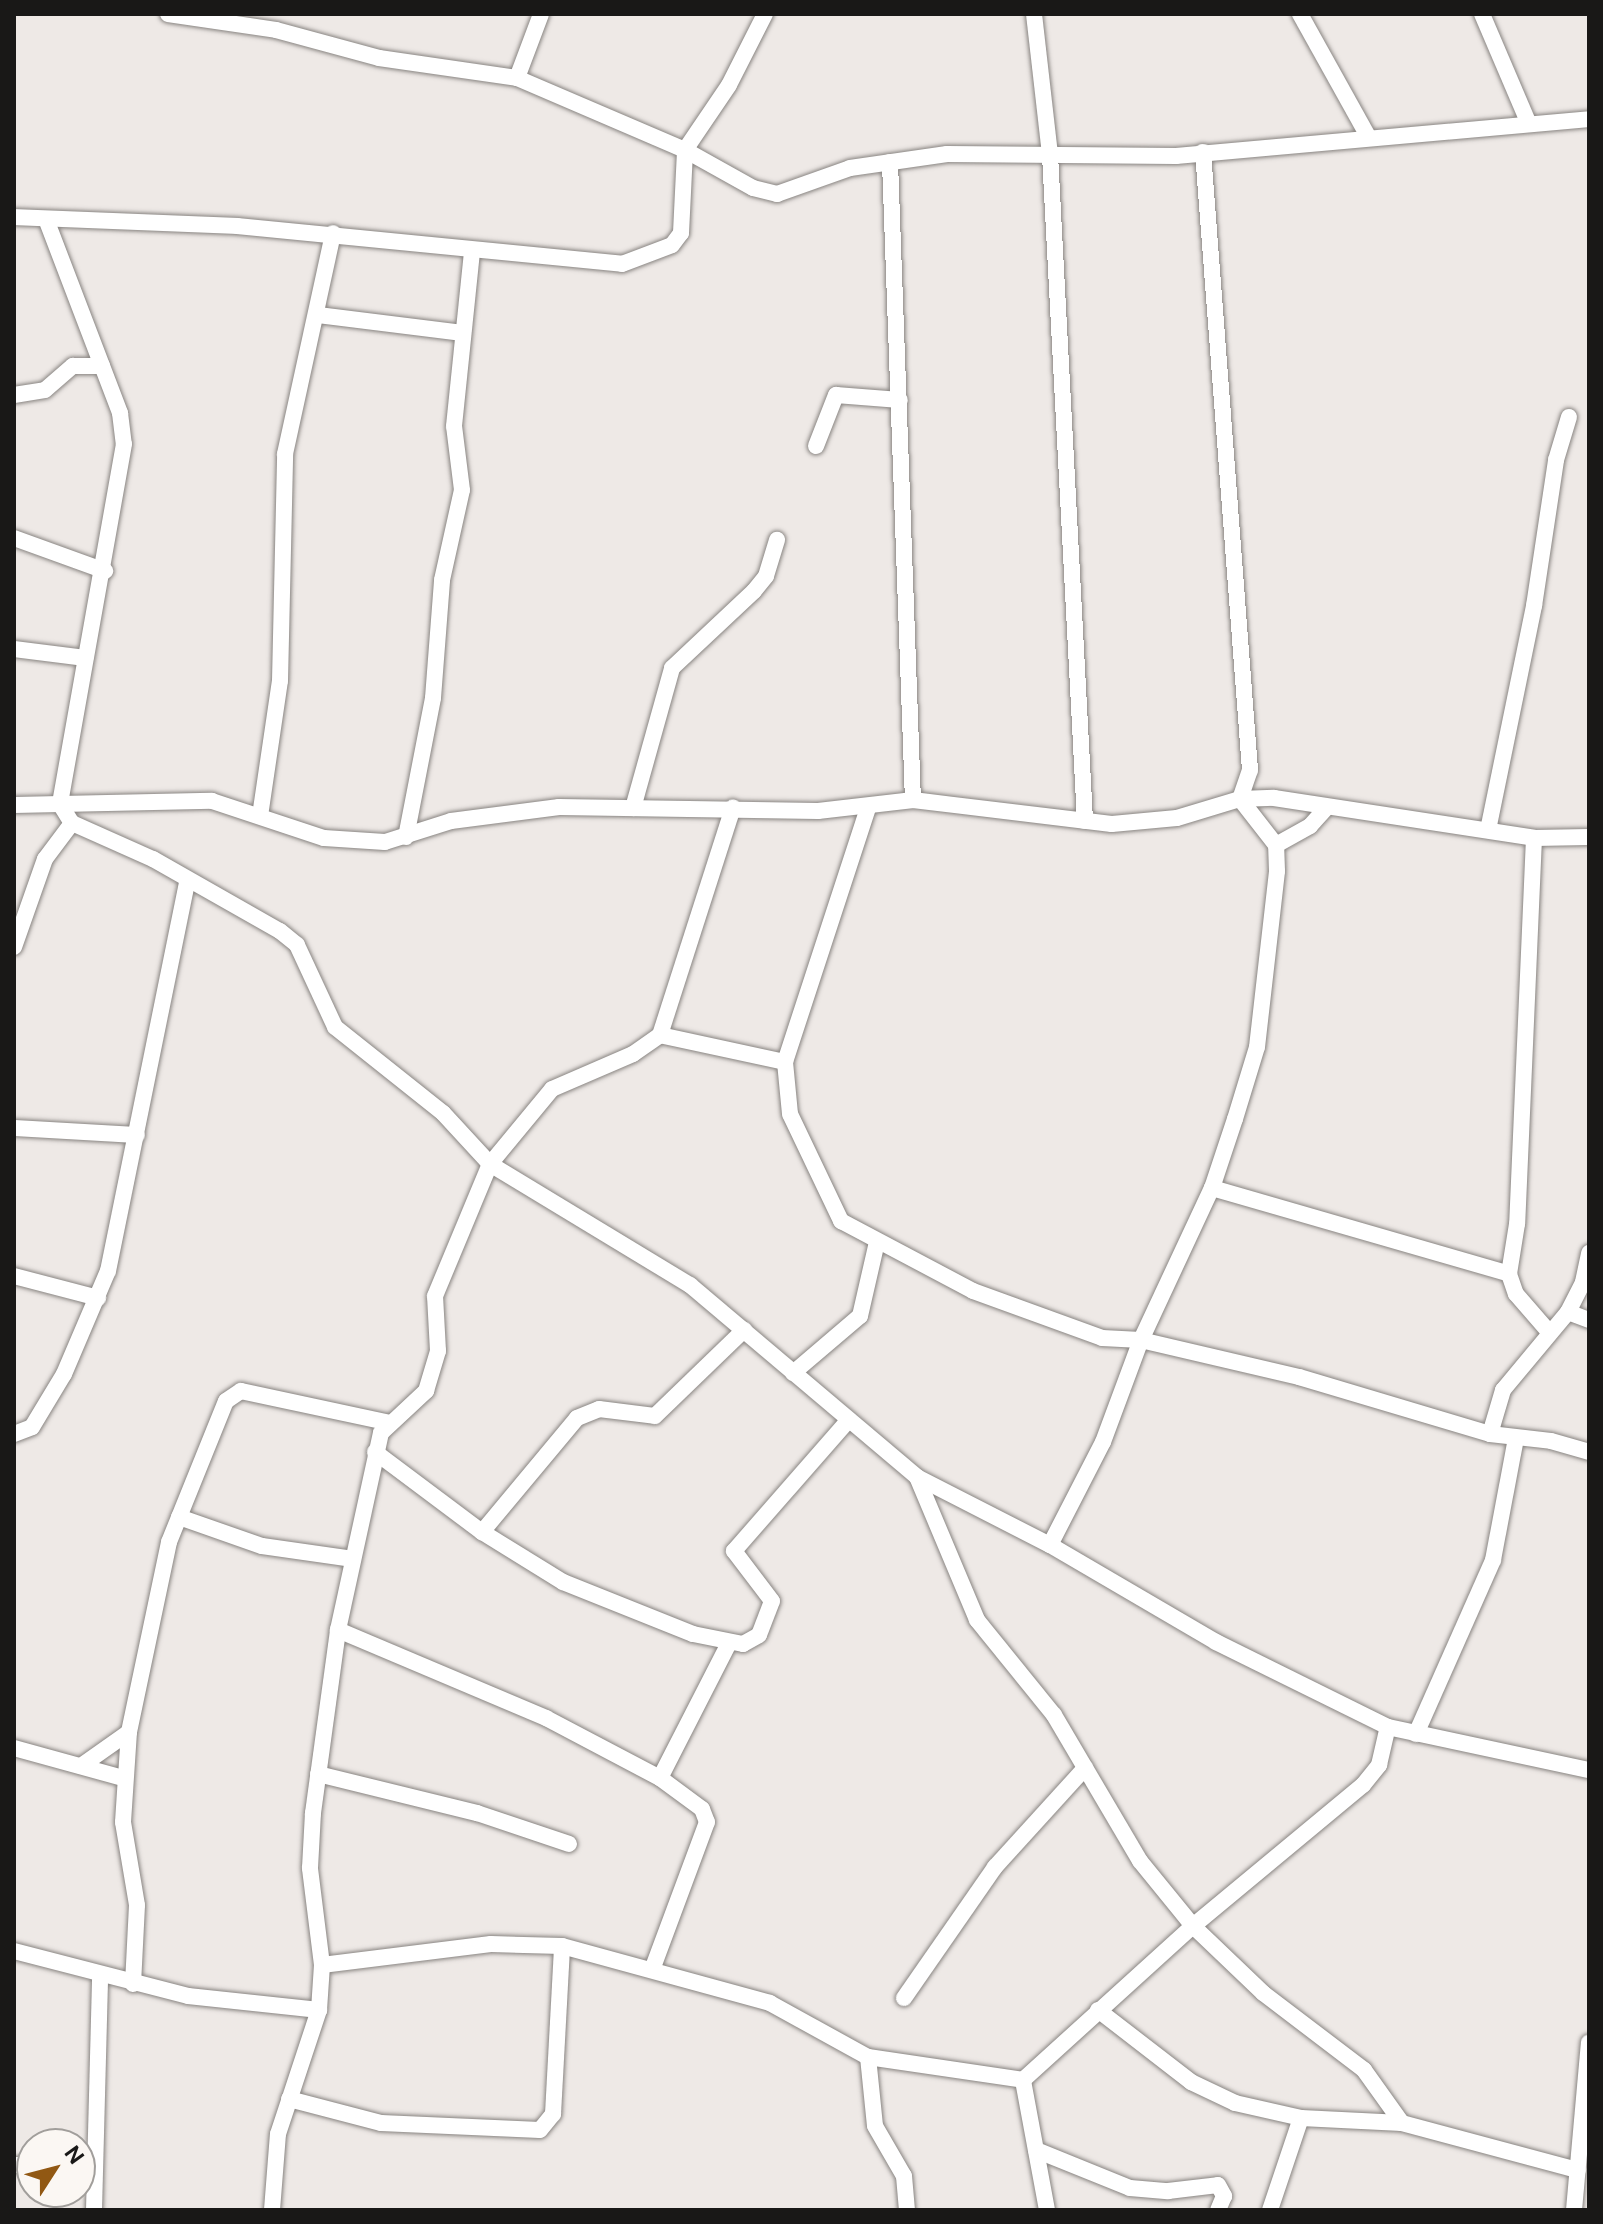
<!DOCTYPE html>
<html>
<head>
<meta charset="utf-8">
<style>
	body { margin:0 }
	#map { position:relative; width:1603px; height:2224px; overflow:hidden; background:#eee9e6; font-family:"DM Sans",sans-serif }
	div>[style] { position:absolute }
	.roads { filter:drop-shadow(0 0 2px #888481) drop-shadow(0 0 2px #888481) }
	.street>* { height:16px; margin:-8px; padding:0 8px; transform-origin:8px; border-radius:8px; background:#fff }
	span { translate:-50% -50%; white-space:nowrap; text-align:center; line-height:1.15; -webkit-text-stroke:8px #fbf7f3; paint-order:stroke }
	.frame { position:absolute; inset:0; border:16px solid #191817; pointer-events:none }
	.north { position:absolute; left:16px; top:2128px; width:80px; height:80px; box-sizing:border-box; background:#fbf7f3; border:2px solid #a19e9b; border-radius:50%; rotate:54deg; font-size:22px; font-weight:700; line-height:32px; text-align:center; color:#191817 }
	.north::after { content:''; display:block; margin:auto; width:28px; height:36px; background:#915813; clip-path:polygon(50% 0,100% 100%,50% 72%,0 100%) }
</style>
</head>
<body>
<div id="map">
	<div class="roads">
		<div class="street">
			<i style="left:168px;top:14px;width:109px;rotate:8.4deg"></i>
			<i style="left:276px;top:30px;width:107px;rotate:15.2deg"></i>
			<i style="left:379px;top:58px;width:139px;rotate:8.2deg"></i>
			<i style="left:517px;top:78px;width:183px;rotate:23.2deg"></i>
			<i style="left:685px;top:150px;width:78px;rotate:29.2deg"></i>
			<i style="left:753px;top:188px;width:25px;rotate:14deg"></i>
			<i style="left:777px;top:194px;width:77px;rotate:-19.6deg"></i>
			<i style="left:850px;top:168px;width:98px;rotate:-8.2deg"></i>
			<i style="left:947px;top:154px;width:229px;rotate:0.5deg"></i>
			<i style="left:1176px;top:156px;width:415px;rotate:-5.1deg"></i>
			<i style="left:1034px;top:14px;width:142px;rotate:83.5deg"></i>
			<i style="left:1050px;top:155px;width:667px;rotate:86.99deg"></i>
			<i style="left:1300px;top:14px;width:140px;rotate:60.9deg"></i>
			<i style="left:1482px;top:14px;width:117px;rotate:66.9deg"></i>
			<i style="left:517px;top:78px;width:68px;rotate:-69.4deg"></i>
			<i style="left:890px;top:162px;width:638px;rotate:87.94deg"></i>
			<i style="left:14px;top:217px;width:223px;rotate:2.3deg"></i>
			<i style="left:237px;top:226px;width:387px;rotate:5.6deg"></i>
			<i style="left:622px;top:264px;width:53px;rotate:-20.8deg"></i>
			<i style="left:672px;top:245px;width:15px;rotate:-53deg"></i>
			<i style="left:681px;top:233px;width:83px;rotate:-87.2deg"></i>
			<i style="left:685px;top:150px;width:78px;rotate:-55.9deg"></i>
			<i style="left:729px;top:85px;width:80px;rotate:-63.1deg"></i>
			<i style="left:46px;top:219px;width:208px;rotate:69.1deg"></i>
			<i style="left:120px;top:413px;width:31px;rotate:83deg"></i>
			<i style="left:124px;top:444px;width:366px;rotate:100.1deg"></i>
			<i style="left:60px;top:804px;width:22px;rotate:58deg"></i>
			<i style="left:72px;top:823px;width:89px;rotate:24deg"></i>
			<i style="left:153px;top:859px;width:146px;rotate:29.6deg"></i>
			<i style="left:280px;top:931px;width:22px;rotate:39deg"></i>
			<i style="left:297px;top:945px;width:90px;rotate:65.1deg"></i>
			<i style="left:335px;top:1027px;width:138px;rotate:38.5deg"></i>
			<i style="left:443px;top:1113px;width:69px;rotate:47.3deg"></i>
			<i style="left:490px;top:1164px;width:234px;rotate:31.2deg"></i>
			<i style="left:690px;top:1285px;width:297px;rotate:40.2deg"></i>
			<i style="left:917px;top:1477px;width:149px;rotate:27.1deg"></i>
			<i style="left:1050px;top:1545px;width:192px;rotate:30.3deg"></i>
			<i style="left:1216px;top:1642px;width:192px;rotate:26.3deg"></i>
			<i style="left:1388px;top:1727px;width:206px;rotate:12.1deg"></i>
			<i style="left:318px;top:315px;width:146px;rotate:7.1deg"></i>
			<i style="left:14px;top:395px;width:31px;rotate:-9deg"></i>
			<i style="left:45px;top:390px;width:37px;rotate:-41deg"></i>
			<i style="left:73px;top:366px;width:29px"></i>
			<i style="left:816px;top:446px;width:55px;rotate:-68.6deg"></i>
			<i style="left:836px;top:395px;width:64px;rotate:4.5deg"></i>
			<i style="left:14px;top:538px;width:97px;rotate:19.9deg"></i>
			<i style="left:14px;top:649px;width:72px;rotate:7.2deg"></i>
			<i style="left:14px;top:805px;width:198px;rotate:-1.2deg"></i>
			<i style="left:212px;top:801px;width:118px;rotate:18.3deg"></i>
			<i style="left:324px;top:838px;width:61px;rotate:3.8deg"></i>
			<i style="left:385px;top:842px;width:69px;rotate:-17.7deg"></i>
			<i style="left:451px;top:821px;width:109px;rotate:-7.4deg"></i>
			<i style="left:559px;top:807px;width:259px;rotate:0.9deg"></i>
			<i style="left:818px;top:811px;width:96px;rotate:-6.6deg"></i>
			<i style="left:913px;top:800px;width:200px;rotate:6.9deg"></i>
			<i style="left:1112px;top:824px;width:65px;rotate:-5.3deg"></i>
			<i style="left:1177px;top:818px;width:66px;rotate:-16.8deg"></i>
			<i style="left:1240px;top:799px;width:34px;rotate:-2deg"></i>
			<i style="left:1274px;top:798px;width:263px;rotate:8.7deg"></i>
			<i style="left:1534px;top:838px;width:55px;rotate:-1deg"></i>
			<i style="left:633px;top:808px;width:145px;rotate:-74.4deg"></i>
			<i style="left:672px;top:668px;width:112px;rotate:-43.2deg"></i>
			<i style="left:754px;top:591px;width:19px;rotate:-51deg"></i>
			<i style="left:766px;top:576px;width:38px;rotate:-73deg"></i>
			<i style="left:868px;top:808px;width:267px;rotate:108.1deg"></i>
			<i style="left:785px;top:1062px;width:52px;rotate:84.5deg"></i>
			<i style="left:790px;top:1114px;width:119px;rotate:64.5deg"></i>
			<i style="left:841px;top:1221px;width:149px;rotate:27.9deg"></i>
			<i style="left:973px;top:1291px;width:137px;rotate:20deg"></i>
			<i style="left:1102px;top:1338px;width:39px;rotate:3deg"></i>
			<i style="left:1141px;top:1340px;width:162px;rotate:13.2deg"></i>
			<i style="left:1299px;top:1377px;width:199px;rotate:16.6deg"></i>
			<i style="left:1490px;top:1434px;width:61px;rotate:6.5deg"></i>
			<i style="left:1551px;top:1441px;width:40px;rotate:16deg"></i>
			<i style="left:260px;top:816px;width:136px;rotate:-81.6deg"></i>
			<i style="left:280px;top:681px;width:227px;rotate:-88.7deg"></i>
			<i style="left:285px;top:454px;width:226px;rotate:-77.7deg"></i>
			<i style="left:1488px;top:830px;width:229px;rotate:-78.4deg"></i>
			<i style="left:1534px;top:606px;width:148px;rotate:-81.4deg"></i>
			<i style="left:1556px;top:460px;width:45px;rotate:-73.2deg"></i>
			<i style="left:406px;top:837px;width:142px;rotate:-79deg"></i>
			<i style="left:433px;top:698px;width:118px;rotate:-85.6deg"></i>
			<i style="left:442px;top:580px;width:92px;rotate:-77.5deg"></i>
			<i style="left:462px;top:490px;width:64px;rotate:-97.1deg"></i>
			<i style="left:454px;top:426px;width:176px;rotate:-84.1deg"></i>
			<i style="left:1534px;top:838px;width:386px;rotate:92.5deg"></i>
			<i style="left:1517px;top:1224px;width:51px;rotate:99.1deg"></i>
			<i style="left:1509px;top:1274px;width:21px;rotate:71deg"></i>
			<i style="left:1516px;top:1294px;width:50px;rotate:49deg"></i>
			<i style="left:1276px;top:845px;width:39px;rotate:-29deg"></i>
			<i style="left:1310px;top:826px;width:25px;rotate:-48deg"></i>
			<i style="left:14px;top:947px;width:93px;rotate:-70.6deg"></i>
			<i style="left:45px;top:859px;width:45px;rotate:-53.1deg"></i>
			<i style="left:660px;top:1035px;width:128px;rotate:12.2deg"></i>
			<i style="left:14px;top:1128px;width:123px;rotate:3.3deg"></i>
			<i style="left:1212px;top:1188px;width:309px;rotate:16.1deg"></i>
			<i style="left:14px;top:1276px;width:87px;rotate:14.7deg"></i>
			<i style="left:1568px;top:1312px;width:22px;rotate:21deg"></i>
			<i style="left:793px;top:1373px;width:88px;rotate:-40.4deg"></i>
			<i style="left:860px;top:1316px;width:76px;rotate:-77.1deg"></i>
			<i style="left:14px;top:1434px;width:19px;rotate:-21deg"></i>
			<i style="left:32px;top:1427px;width:62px;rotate:-58.9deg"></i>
			<i style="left:64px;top:1374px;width:112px;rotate:-66.9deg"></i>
			<i style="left:108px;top:1271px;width:398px;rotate:-78.5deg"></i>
			<i style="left:1490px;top:1434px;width:46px;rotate:-73.5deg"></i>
			<i style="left:1503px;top:1390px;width:102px;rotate:-50.2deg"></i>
			<i style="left:1568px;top:1312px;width:34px;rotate:-63deg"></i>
			<i style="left:1583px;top:1282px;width:30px;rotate:-78deg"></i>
			<i style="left:375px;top:1452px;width:134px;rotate:36.8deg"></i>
			<i style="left:482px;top:1532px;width:95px;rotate:31.7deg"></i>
			<i style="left:563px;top:1582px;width:140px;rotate:21.8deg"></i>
			<i style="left:693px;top:1634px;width:51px;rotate:11.3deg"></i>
			<i style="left:743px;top:1644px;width:18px;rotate:-29deg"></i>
			<i style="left:759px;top:1635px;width:36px;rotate:-69deg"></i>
			<i style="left:772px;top:1601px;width:63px;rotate:-127.2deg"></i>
			<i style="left:734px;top:1551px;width:171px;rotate:-48.8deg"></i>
			<i style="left:917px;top:1477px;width:155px;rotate:67.2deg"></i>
			<i style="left:977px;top:1620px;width:122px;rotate:51deg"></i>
			<i style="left:1054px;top:1715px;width:169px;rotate:59.5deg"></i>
			<i style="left:1140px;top:1861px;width:84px;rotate:50.8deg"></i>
			<i style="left:1193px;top:1926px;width:97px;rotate:43.7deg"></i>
			<i style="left:1263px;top:1993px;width:127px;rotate:37.3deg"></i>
			<i style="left:1364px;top:2070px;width:65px;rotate:54.4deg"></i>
			<i style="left:1402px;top:2123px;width:182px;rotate:15deg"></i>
			<i style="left:179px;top:1517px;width:88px;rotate:19.3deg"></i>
			<i style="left:262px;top:1546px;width:92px;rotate:8.1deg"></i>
			<i style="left:482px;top:1532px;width:148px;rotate:-50.2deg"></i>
			<i style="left:577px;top:1418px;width:24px;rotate:-22deg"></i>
			<i style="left:599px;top:1409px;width:56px;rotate:7.1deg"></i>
			<i style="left:655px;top:1416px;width:124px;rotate:-44deg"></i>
			<i style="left:1050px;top:1545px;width:116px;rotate:-62.8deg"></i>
			<i style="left:1103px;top:1442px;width:109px;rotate:-69.6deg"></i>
			<i style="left:1141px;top:1340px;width:168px;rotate:-65deg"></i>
			<i style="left:1212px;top:1188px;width:73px;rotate:-71.6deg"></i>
			<i style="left:1235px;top:1119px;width:75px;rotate:-73deg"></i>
			<i style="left:1257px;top:1047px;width:177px;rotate:-83.5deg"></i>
			<i style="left:1277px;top:871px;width:26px;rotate:-92deg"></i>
			<i style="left:1276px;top:845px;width:58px;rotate:-128deg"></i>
			<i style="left:1240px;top:799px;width:31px;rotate:-71deg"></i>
			<i style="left:1250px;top:770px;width:620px;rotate:-94.35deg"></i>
			<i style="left:338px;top:1630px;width:226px;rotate:22.9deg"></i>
			<i style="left:546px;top:1718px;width:129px;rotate:27.8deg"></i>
			<i style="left:660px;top:1778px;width:52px;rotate:36.4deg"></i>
			<i style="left:702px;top:1809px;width:14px;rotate:69deg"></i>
			<i style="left:707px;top:1822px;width:158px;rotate:110.4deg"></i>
			<i style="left:1416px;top:1734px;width:190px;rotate:-66.1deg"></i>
			<i style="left:1493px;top:1560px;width:124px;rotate:-79.3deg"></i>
			<i style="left:14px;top:1748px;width:113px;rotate:15.4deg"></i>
			<i style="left:81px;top:1766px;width:59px;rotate:-35.3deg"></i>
			<i style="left:318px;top:1774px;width:164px;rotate:13.8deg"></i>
			<i style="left:477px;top:1813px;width:97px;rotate:18.6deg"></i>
			<i style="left:660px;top:1778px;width:152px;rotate:-62.9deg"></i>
			<i style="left:14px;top:1951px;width:180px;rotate:14.5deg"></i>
			<i style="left:188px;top:1996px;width:132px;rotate:6.1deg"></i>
			<i style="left:322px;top:1965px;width:170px;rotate:-7.1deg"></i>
			<i style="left:491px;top:1944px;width:71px;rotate:1.6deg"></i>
			<i style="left:562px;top:1946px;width:216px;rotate:15.3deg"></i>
			<i style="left:770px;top:2003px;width:112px;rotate:28.9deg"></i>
			<i style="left:868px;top:2057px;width:157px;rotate:8.4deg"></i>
			<i style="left:133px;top:1984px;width:79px;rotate:-87.1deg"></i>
			<i style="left:137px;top:1905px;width:84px;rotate:-99.6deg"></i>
			<i style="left:123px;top:1822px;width:90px;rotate:-86.2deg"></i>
			<i style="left:129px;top:1732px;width:194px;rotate:-78.1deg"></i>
			<i style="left:169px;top:1542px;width:152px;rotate:-68deg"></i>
			<i style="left:226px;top:1401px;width:18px;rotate:-34deg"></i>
			<i style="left:241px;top:1391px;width:152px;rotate:12.1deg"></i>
			<i style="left:904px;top:1998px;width:160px;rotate:-55.2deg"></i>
			<i style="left:995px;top:1867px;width:134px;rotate:-47.7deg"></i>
			<i style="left:1098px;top:2010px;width:118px;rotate:37.7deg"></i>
			<i style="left:1191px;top:2082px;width:49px;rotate:25.5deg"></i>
			<i style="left:1235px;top:2103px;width:68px;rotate:12.8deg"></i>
			<i style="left:1301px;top:2118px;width:101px;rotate:2.8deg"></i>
			<i style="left:868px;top:2057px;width:69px;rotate:84.2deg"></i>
			<i style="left:875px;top:2126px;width:58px;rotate:59.9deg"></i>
			<i style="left:904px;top:2176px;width:34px;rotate:85deg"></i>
			<i style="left:289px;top:2099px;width:95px;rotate:14.6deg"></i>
			<i style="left:381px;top:2123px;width:159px;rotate:2.5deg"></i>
			<i style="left:540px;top:2130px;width:21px;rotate:-51deg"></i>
			<i style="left:553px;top:2114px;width:168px;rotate:-86.9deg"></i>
			<i style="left:1036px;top:2150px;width:101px;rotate:22deg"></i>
			<i style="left:1130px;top:2188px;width:38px;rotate:5deg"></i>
			<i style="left:1168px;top:2191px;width:50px;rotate:-6.8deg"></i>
			<i style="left:1218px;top:2185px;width:13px;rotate:61deg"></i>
			<i style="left:1224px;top:2196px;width:15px;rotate:113deg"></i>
			<i style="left:14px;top:2165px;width:18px"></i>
			<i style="left:94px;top:2210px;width:235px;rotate:-88.5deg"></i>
			<i style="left:272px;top:2210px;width:76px;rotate:-85.5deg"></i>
			<i style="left:278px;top:2134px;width:131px;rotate:-71.7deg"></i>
			<i style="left:319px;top:2010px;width:45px;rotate:-86.2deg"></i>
			<i style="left:322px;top:1965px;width:98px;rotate:-97.1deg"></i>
			<i style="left:310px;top:1868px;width:55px;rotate:-86.9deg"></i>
			<i style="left:313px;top:1813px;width:185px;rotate:-82.2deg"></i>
			<i style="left:338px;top:1630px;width:202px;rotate:-77.7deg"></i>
			<i style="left:381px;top:1433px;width:62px;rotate:-43deg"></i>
			<i style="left:426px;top:1391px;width:42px;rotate:-73.3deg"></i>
			<i style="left:438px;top:1351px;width:55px;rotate:-93.1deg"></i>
			<i style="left:435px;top:1296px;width:143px;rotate:-67.4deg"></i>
			<i style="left:490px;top:1164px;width:97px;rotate:-50.4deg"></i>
			<i style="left:552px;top:1089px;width:88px;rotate:-23.4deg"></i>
			<i style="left:633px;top:1054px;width:33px;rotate:-35deg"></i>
			<i style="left:660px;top:1035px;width:239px;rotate:-72.2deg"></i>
			<i style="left:1047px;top:2210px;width:132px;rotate:-100.5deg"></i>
			<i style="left:1023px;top:2080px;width:229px;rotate:-42.2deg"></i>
			<i style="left:1193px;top:1926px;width:221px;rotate:-39.7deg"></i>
			<i style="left:1363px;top:1785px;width:26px;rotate:-51deg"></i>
			<i style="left:1379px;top:1765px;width:39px;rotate:-77deg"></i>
			<i style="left:1270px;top:2210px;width:97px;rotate:-71.4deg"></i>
			<i style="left:1574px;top:2210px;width:168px;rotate:-84.9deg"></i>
		</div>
	</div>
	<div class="frame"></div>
	<div class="north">N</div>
</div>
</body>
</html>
